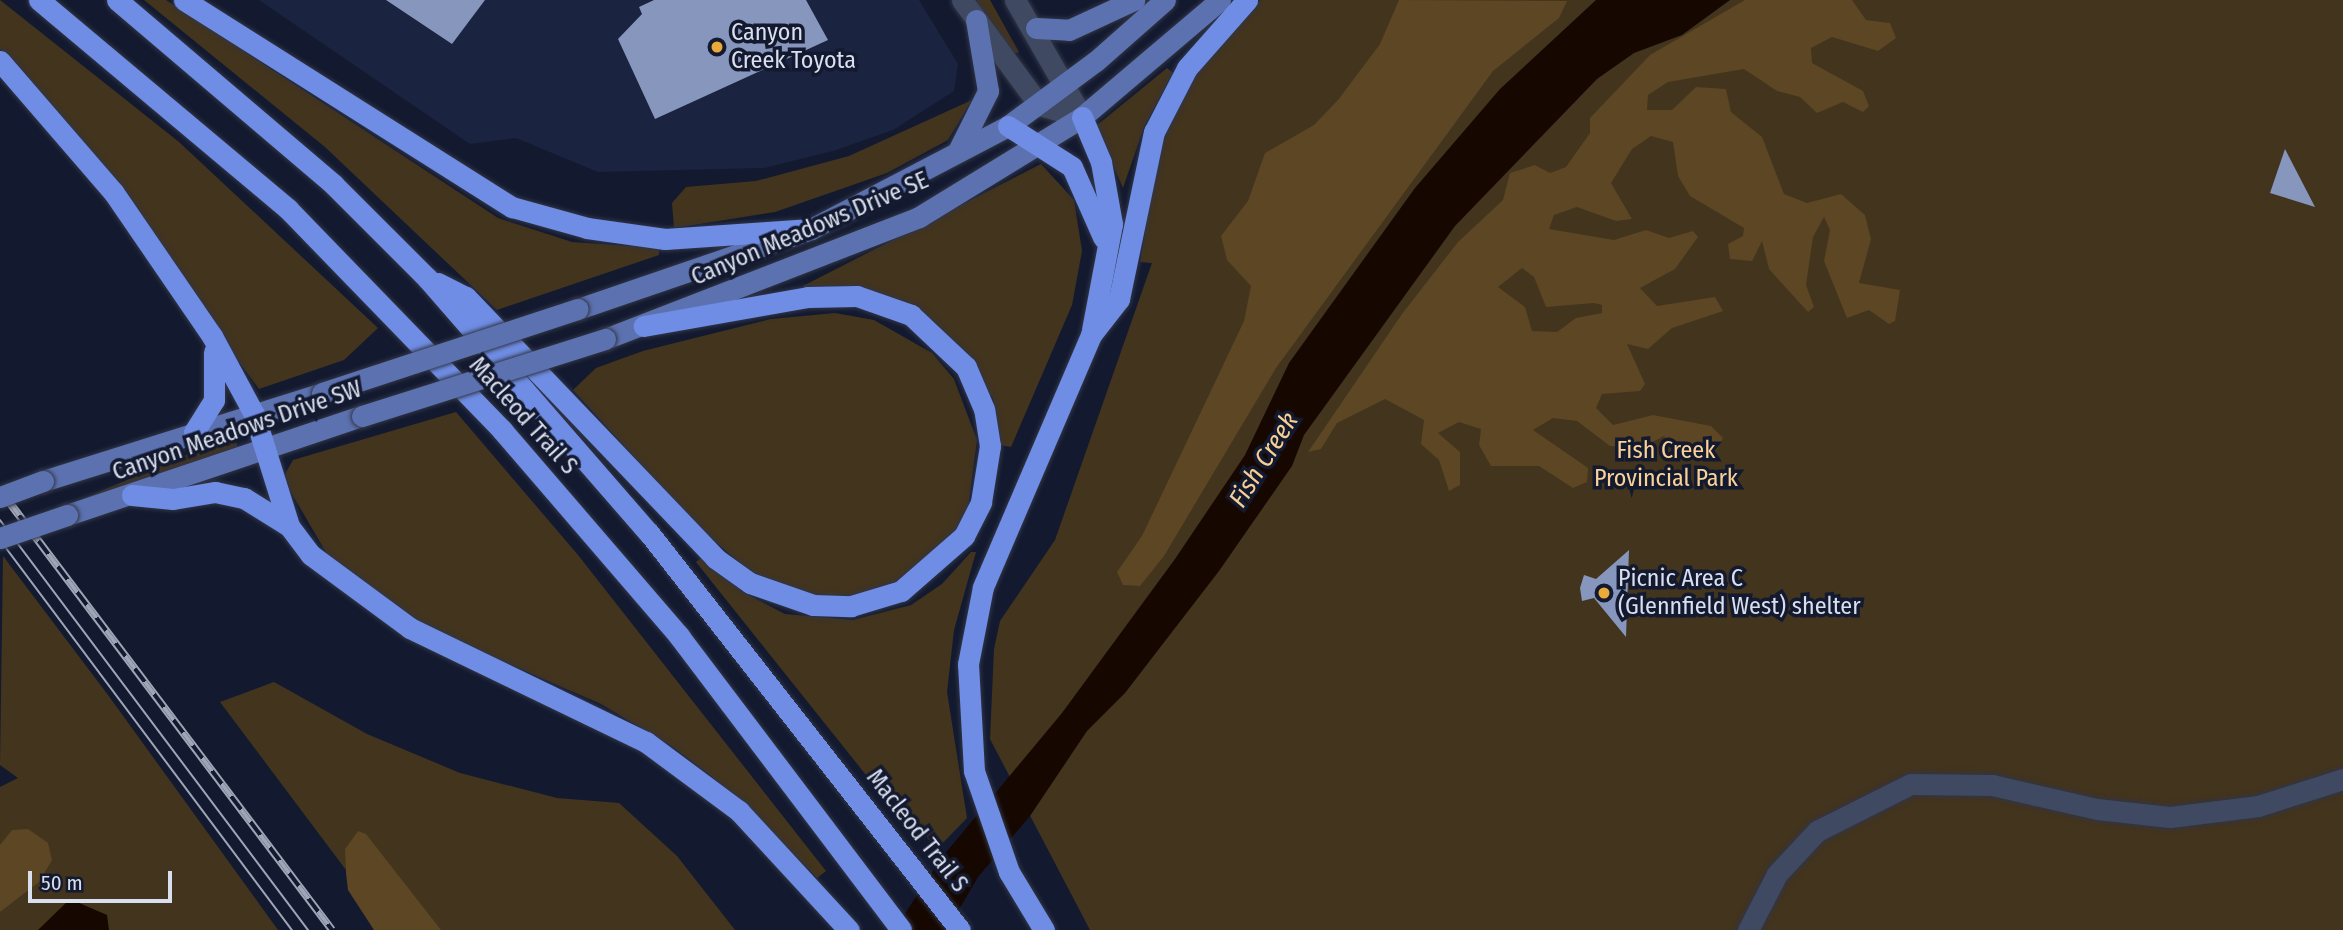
<!DOCTYPE html>
<html>
<head>
<meta charset="utf-8">
<style>
	body { margin:0 }
	#map { position:relative; width:2343px; height:930px; overflow:hidden; background:#131a30; font-family:"Fira Sans Condensed",sans-serif }
	div>[style] { position:absolute }
	.built>* { inset:0; background:#1a233f }
	.green>* { inset:0; background:#43341d; transform-origin:0 0 }
	.forest>* { inset:0; background:#5c4623 }
	.water>* { inset:0; background:#160800 }
	.building>* { inset:0; background:#8796bc }
	.roads { filter:drop-shadow(0 0 2px #313546) drop-shadow(0 0 2px #313546) }
	.minor>* { height:21px; margin:-10.5px; padding:0 10.5px; transform-origin:10.5px; border-radius:10.5px; background:#404962 }
	.major>* { height:21px; margin:-10.5px; padding:0 10.5px; transform-origin:10.5px; border-radius:10.5px; background:#5c72b0 }
	.highway>* { height:21px; margin:-10.5px; padding:0 10.5px; transform-origin:10.5px; border-radius:10.5px; background:#6f8de4 }
	.tram>* { height:2px; margin:-1px; padding:0 1px; transform-origin:1px; border-radius:1px; background:#9ea5b6 }
	.rail>* { height:8px; margin-top:-4px; transform-origin:0; background:repeating-linear-gradient(90deg,#131a30 0 16px,#9ea5b6 0 32px); box-sizing:border-box; border-block:2px solid #9ea5b6 }
	.bridges { filter:drop-shadow(0 0 2px #313546) drop-shadow(0 0 2px #313546) }
	.major-bridge>* { height:21px; margin:-10.5px; padding:0 10.5px; transform-origin:10.5px; border-radius:10.5px; background:#5c72b0 }
	.dots>* { width:19px; height:19px; translate:-50% -50%; box-sizing:border-box; border:4px solid #131a30; border-radius:50% }
	span { translate:-50% -50%; white-space:nowrap; text-align:center; line-height:1.15; -webkit-text-stroke:7px #131a30; paint-order:stroke }
	.poi-label { font-size:24px; color:#d9dfee }
	.left { translate:0 -50%; text-align:left }
	.street-label { font-size:24px; color:#d9dfee }
	.park-label { font-size:24px; color:#fad296 }
	.water-label { font-size:26px; color:#f8cf93; font-style:italic }
	.scale { position:absolute; left:28px; top:871px; width:144px; height:32px; box-sizing:border-box; border:4px solid #d9dfee; border-top:0; padding-left:9px; font-size:21px; line-height:24px; white-space:nowrap; color:#d9dfee; -webkit-text-stroke:5px #131a30; paint-order:stroke }
</style>
</head>
<body>
<div id="map">
	<div class="built">
		<i style="clip-path:polygon(259px 0,919px 0,958px 64px,954px 91px,893px 130px,833px 151px,764px 168px,598px 172px,516px 138px,470px 144px)"></i>
	</div>
	<div class="green">
		<i style="clip-path:polygon(0 0,179px 142px,378px 328px,344px 360px,259px 389px,46px 99px,0 49px)"></i>
		<i style="clip-path:polygon(144px 0,166px 0,498px 218px,572px 242px,659px 248px,659px 255px,497px 310px,325px 147px)"></i>
		<i style="clip-path:polygon(976px 0,990px 0,1019px 52px,1011px 55px)"></i>
		<i style="clip-path:polygon(1260px 0,2343px 0,2343px 930px,1090px 930px,990px 739px,994px 649px,1000px 621px,1055px 540px,1152px 263px,1140px 262px,1154px 172px,1171px 114px,1200px 67px)"></i>
		<i style="clip-path:polygon(1167px 68px,1173px 73px,1144px 127px,1123px 188px,1096px 126px)"></i>
		<i style="clip-path:polygon(972px 100px,948px 140px,887px 173px,775px 212px,674px 228px,672px 203px,686px 187px,756px 181px,849px 156px)"></i>
		<i style="clip-path:polygon(1041px 164px,1074px 200px,1082px 251px,1072px 305px,1011px 447px,1000px 445px,993px 398px,914px 313px,806px 294px,803px 286px)"></i>
		<i style="clip-path:polygon(835px 313px,874px 320px,932px 353px,954px 379px,977px 440px,968px 508px,952px 536px,907px 578px,848px 598px,816px 596px,753px 574px,697px 526px,573px 390px,596px 368px,643px 351px,771px 319px)"></i>
		<i style="clip-path:polygon(456px 412px,578px 555px,826px 871px,817px 878px,734px 794px,673px 747px,601px 704px,433px 631px,343px 571px,327px 554px,289px 489px,285px 474px,293px 460px)"></i>
		<i style="left:233px;top:435px;width:13px;height:181px;rotate:67deg"></i>
		<i style="clip-path:polygon(971px 552px,976px 552px,954px 630px,947px 692px,967px 818px,936px 850px,910px 813px,878px 790px,696px 562px,701px 558px,743px 592px,785px 614px,853px 620px,911px 605px,942px 584px)"></i>
		<i style="clip-path:polygon(3px 556px,108px 695px,278px 930px,0 930px,0 787px,18px 778px,0 765px)"></i>
		<i style="clip-path:polygon(274px 682px,367px 734px,460px 773px,557px 798px,619px 803px,677px 856px,735px 930px,391px 930px,220px 702px)"></i>
	</div>
	<div class="forest">
		<i style="clip-path:polygon(1399px 0,1567px 1px,1559px 18px,1493px 71px,1276px 368px,1164px 556px,1140px 586px,1123px 585px,1117px 572px,1142px 536px,1244px 321px,1251px 286px,1227px 260px,1221px 236px,1248px 201px,1265px 153px,1314px 125px,1338px 100px,1380px 44px)"></i>
		<i style="clip-path:polygon(evenodd,1745px 0,1852px 0,1866px 20px,1890px 23px,1896px 38px,1878px 51px,1832px 37px,1811px 48px,1812px 63px,1863px 91px,1869px 106px,1863px 112px,1843px 102px,1817px 113px,1800px 97px,1777px 91px,1744px 69px,1668px 82px,1648px 95px,1647px 110px,1672px 110px,1696px 87px,1726px 89px,1731px 112px,1762px 137px,1784px 194px,1807px 203px,1841px 194px,1865px 215px,1871px 239px,1859px 283px,1900px 290px,1895px 321px,1889px 324px,1869px 310px,1847px 318px,1824px 261px,1830px 230px,1824px 217px,1813px 237px,1806px 285px,1814px 307px,1808px 312px,1769px 269px,1762px 241px,1752px 261px,1730px 259px,1728px 244px,1743px 236px,1744px 228px,1690px 196px,1678px 176px,1673px 142px,1651px 136px,1632px 149px,1611px 183px,1632px 219px,1616px 221px,1577px 207px,1554px 215px,1549px 229px,1614px 240px,1646px 230px,1669px 238px,1693px 231px,1698px 237px,1675px 269px,1640px 288px,1657px 306px,1715px 297px,1723px 311px,1672px 328px,1648px 349px,1627px 344px,1645px 384px,1640px 391px,1602px 394px,1596px 408px,1613px 425px,1653px 415px,1711px 426px,1723px 438px,1712px 459px,1680px 455px,1664px 436px,1643px 447px,1610px 446px,1577px 421px,1553px 418px,1533px 430px,1588px 468px,1587px 482px,1573px 488px,1539px 466px,1491px 466px,1479px 445px,1481px 429px,1459px 422px,1438px 433px,1460px 452px,1460px 485px,1449px 491px,1439px 460px,1421px 444px,1424px 420px,1385px 399px,1337px 423px,1321px 449px,1308px 452px,1402px 314px,1458px 242px,1503px 200px,1510px 173px,1535px 165px,1550px 173px,1566px 167px,1590px 133px,1590px 118px,1650px 55px,1745px 0,1522px 268px,1534px 277px,1546px 307px,1594px 303px,1602px 305px,1602px 313px,1576px 318px,1557px 332px,1532px 331px,1525px 307px,1498px 287px,1522px 268px)"></i>
		<i style="clip-path:polygon(28px 829px,48px 843px,52px 860px,39px 882px,0 912px,0 845px,12px 830px)"></i>
		<i style="clip-path:polygon(358px 831px,366px 834px,441px 930px,374px 930px,348px 890px,346px 873px,345px 849px)"></i>
	</div>
	<div class="water">
		<i style="clip-path:polygon(1596px 0,1730px 0,1682px 35px,1634px 53px,1597px 79px,1455px 226px,1304px 435px,1292px 466px,1219px 571px,1125px 693px,1087px 731px,1030px 816px,978px 877px,947px 930px,894px 930px,943px 856px,1062px 713px,1175px 559px,1245px 455px,1289px 363px,1415px 188px,1500px 89px)"></i>
		<i style="clip-path:polygon(70px 899px,107px 915px,109px 930px,38px 930px)"></i>
	</div>
	<div class="building">
		<i style="clip-path:polygon(386px 0,485px 0,452px 44px)"></i>
		<i style="clip-path:polygon(654px 0,806px 0,828px 40px,655px 119px,618px 39px,642px 14px,639px 7px)"></i>
		<i style="clip-path:polygon(2285px 149px,2315px 207px,2270px 193px)"></i>
		<i style="clip-path:polygon(1629px 550px,1626px 637px,1594px 598px,1582px 601px,1580px 588px,1584px 575px,1596px 579px)"></i>
	</div>
	<div class="roads">
		<div class="minor">
			<i style="left:962px;top:0;width:130px;rotate:53.7deg"></i>
			<i style="left:1039px;top:105px;width:45px;rotate:15.6deg"></i>
			<i style="left:1015px;top:0;width:135px;rotate:60.2deg"></i>
			<i style="left:1748px;top:930px;width:63px;rotate:-62.6deg"></i>
			<i style="left:1777px;top:874px;width:59px;rotate:-47.1deg"></i>
			<i style="left:1817px;top:831px;width:105px;rotate:-26.6deg"></i>
			<i style="left:1911px;top:784px;width:81px;rotate:0.7deg"></i>
			<i style="left:1992px;top:785px;width:108px;rotate:12.9deg"></i>
			<i style="left:2097px;top:809px;width:73px;rotate:6.3deg"></i>
			<i style="left:2170px;top:817px;width:89px;rotate:-7.1deg"></i>
			<i style="left:2258px;top:806px;width:89px;rotate:-17.6deg"></i>
		</div>
		<div class="major">
			<i style="left:1036px;top:28px;width:33px;rotate:3deg"></i>
			<i style="left:1069px;top:30px;width:72px;rotate:-24.8deg"></i>
			<i style="left:959px;top:149px;width:65px;rotate:-63.4deg"></i>
			<i style="left:988px;top:91px;width:72px;rotate:-99.6deg"></i>
			<i style="left:578px;top:309px;width:246px;rotate:-18.9deg"></i>
			<i style="left:811px;top:229px;width:222px;rotate:-27.6deg"></i>
			<i style="left:1008px;top:126px;width:109px;rotate:-36.5deg"></i>
			<i style="left:1096px;top:61px;width:92px;rotate:-41.5deg"></i>
			<i style="left:605px;top:339px;width:337px;rotate:-21.2deg"></i>
			<i style="left:919px;top:217px;width:191px;rotate:-31.5deg"></i>
			<i style="left:1082px;top:117px;width:181px;rotate:-40.3deg"></i>
			<i style="left:43px;top:481px;width:293px;rotate:-17.5deg"></i>
			<i style="left:67px;top:515px;width:311px;rotate:-18.6deg"></i>
		</div>
		<div class="highway">
			<i style="left:39px;top:0;width:325px;rotate:40deg"></i>
			<i style="left:288px;top:209px;width:308px;rotate:45.9deg"></i>
			<i style="left:502px;top:430px;width:272px;rotate:49.3deg"></i>
			<i style="left:679px;top:636px;width:368px;rotate:52.9deg"></i>
			<i style="left:117px;top:0;width:285px;rotate:40.4deg"></i>
			<i style="left:334px;top:185px;width:132px;rotate:45deg"></i>
			<i style="left:427px;top:278px;width:338px;rotate:49deg"></i>
			<i style="left:649px;top:533px;width:504px;rotate:51.93deg"></i>
			<i style="left:184px;top:0;width:388px;rotate:32.3deg"></i>
			<i style="left:512px;top:207px;width:78px;rotate:15.6deg"></i>
			<i style="left:587px;top:228px;width:79px;rotate:8deg"></i>
			<i style="left:665px;top:239px;width:146px;rotate:-3.9deg"></i>
			<i style="left:0;top:61px;width:174px;rotate:49.2deg"></i>
			<i style="left:114px;top:193px;width:173px;rotate:55.6deg"></i>
			<i style="left:212px;top:336px;width:89px;rotate:61.7deg"></i>
			<i style="left:254px;top:414px;width:117px;rotate:72.6deg"></i>
			<i style="left:289px;top:526px;width:36px;rotate:53deg"></i>
			<i style="left:311px;top:555px;width:123px;rotate:36.4deg"></i>
			<i style="left:410px;top:628px;width:262px;rotate:25.8deg"></i>
			<i style="left:646px;top:742px;width:116px;rotate:36.6deg"></i>
			<i style="left:739px;top:811px;width:162px;rotate:47.3deg"></i>
			<i style="left:1082px;top:117px;width:49px;rotate:67.1deg"></i>
			<i style="left:1101px;top:162px;width:63px;rotate:79.9deg"></i>
			<i style="left:1112px;top:224px;width:108px;rotate:100.7deg"></i>
			<i style="left:1008px;top:126px;width:76px;rotate:32.6deg"></i>
			<i style="left:1072px;top:167px;width:77px;rotate:66.1deg"></i>
			<i style="left:438px;top:283px;width:31px;rotate:27deg"></i>
			<i style="left:466px;top:297px;width:361px;rotate:46.3deg"></i>
			<i style="left:715px;top:558px;width:43px;rotate:35.5deg"></i>
			<i style="left:750px;top:583px;width:67px;rotate:19.2deg"></i>
			<i style="left:813px;top:605px;width:38px;rotate:2deg"></i>
			<i style="left:851px;top:606px;width:52px;rotate:-16.7deg"></i>
			<i style="left:901px;top:591px;width:84px;rotate:-41.1deg"></i>
			<i style="left:964px;top:536px;width:38px;rotate:-63deg"></i>
			<i style="left:981px;top:502px;width:57px;rotate:-80.9deg"></i>
			<i style="left:990px;top:446px;width:37px;rotate:-99deg"></i>
			<i style="left:984px;top:409px;width:46px;rotate:-113.2deg"></i>
			<i style="left:966px;top:367px;width:76px;rotate:-136.6deg"></i>
			<i style="left:911px;top:315px;width:57px;rotate:-160.6deg"></i>
			<i style="left:857px;top:296px;width:49px;rotate:178.8deg"></i>
			<i style="left:808px;top:297px;width:167px;rotate:170deg"></i>
			<i style="left:194px;top:432px;width:38px;rotate:-58deg"></i>
			<i style="left:214px;top:400px;width:48px;rotate:-90deg"></i>
			<i style="left:132px;top:495px;width:41px;rotate:5.6deg"></i>
			<i style="left:173px;top:499px;width:43px;rotate:-9.5deg"></i>
			<i style="left:215px;top:492px;width:30px;rotate:12deg"></i>
			<i style="left:244px;top:498px;width:53px;rotate:31.9deg"></i>
			<i style="left:1044px;top:930px;width:68px;rotate:-121.1deg"></i>
			<i style="left:1009px;top:872px;width:107px;rotate:-109.1deg"></i>
			<i style="left:974px;top:771px;width:107px;rotate:-93.2deg"></i>
			<i style="left:968px;top:664px;width:78px;rotate:-79deg"></i>
			<i style="left:983px;top:587px;width:274px;rotate:-66.8deg"></i>
			<i style="left:1091px;top:335px;width:46px;rotate:-52.1deg"></i>
			<i style="left:1119px;top:299px;width:171px;rotate:-78.2deg"></i>
			<i style="left:1154px;top:132px;width:72px;rotate:-62.7deg"></i>
			<i style="left:1187px;top:68px;width:91px;rotate:-48.6deg"></i>
		</div>
	</div>
	<div class="tram">
		<i style="left:0;top:520px;width:513px;rotate:53.09deg"></i>
		<i style="left:0;top:540px;width:487px;rotate:53.2deg"></i>
	</div>
	<div class="rail">
		<i style="left:0;top:490px;width:551px;rotate:52.96deg"></i>
	</div>
	<div class="bridges">
		<div class="major-bridge">
			<i style="left:322px;top:393px;width:269px;rotate:-18.2deg"></i>
			<i style="left:362px;top:416px;width:255px;rotate:-17.6deg"></i>
			<i style="left:0;top:497px;width:46px;rotate:-20.4deg"></i>
			<i style="left:0;top:538px;width:71px;rotate:-18.9deg"></i>
		</div>
	</div>
	<div class="dots">
		<i style="left:717px;top:47px;background:#eaaa39"></i>
		<i style="left:1604px;top:593px;background:#eaaa39"></i>
	</div>
	<div class="poi-label">
		<span class="left" style="left:731px;top:47px">Canyon<br>Creek Toyota</span>
		<span class="left" style="left:1618px;top:593px">Picnic Area C<br>(Glennfield West) shelter</span>
	</div>
	<div class="street-label">
		<span style="left:810px;top:229px;rotate:-23deg">Canyon Meadows Drive SE</span>
		<span style="left:523px;top:416px;rotate:48deg">Macleod Trail S</span>
		<span style="left:237px;top:431px;rotate:-19deg">Canyon Meadows Drive SW</span>
		<span style="left:917px;top:831px;rotate:52deg">Macleod Trail S</span>
	</div>
	<div class="park-label">
		<span style="left:1666px;top:465px">Fish Creek<br>Provincial Park</span>
	</div>
	<div class="water-label">
		<span style="left:1264px;top:460px;rotate:-58deg">Fish Creek</span>
	</div>
	<div class="scale">50 m</div>
</div>
</body>
</html>
